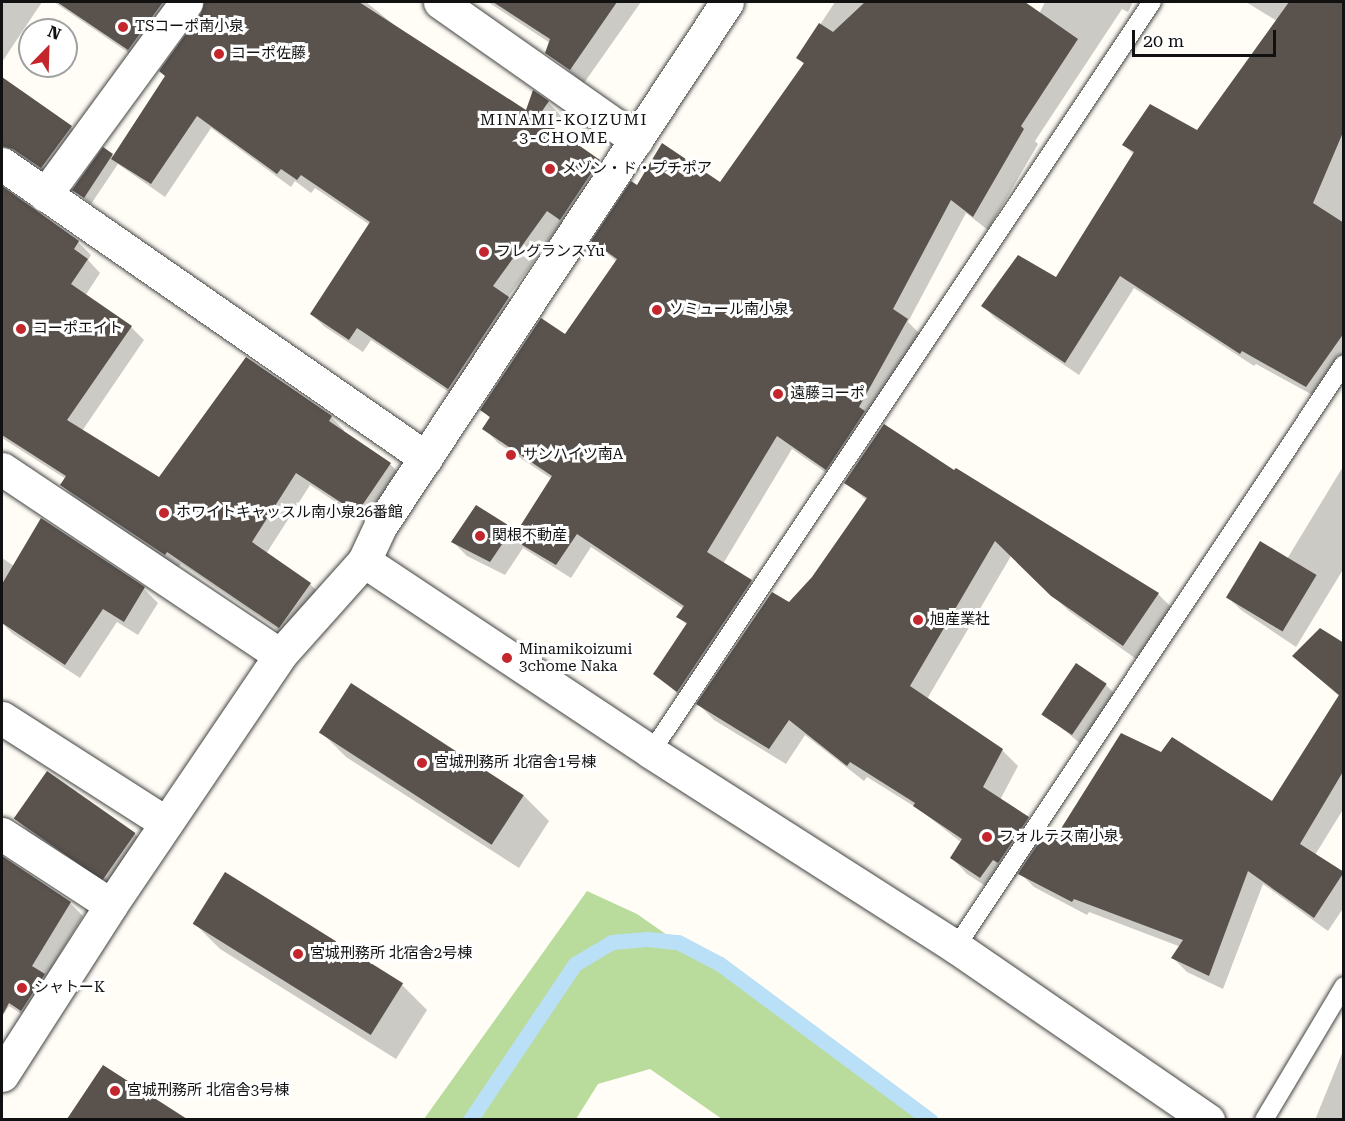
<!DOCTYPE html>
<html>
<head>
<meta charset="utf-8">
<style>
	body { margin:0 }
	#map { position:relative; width:1345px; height:1121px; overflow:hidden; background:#fffdf5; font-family:"Roboto Serif","Noto Sans JP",serif }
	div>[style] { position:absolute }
	.forest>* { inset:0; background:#b9dc9c }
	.shadow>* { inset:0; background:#0003 }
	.stream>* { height:15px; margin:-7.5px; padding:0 7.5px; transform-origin:7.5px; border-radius:7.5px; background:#b9e0f7 }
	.building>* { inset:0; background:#5a524d; transform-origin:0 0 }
	.roads { filter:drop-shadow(0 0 2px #444) drop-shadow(0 0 2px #444) }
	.service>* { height:18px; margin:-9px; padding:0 9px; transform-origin:9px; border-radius:9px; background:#fff }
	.minor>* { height:33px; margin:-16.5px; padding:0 16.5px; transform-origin:16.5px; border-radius:16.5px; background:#fff }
	.tertiary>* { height:33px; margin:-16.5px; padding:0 16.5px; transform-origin:16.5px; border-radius:16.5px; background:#fff }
	.dots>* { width:16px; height:16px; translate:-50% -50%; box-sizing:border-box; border:3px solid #fff; border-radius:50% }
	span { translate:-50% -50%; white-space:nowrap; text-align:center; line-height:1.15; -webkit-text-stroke:6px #fff; paint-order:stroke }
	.poi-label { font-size:15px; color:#111 }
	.left { translate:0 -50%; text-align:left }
	.neighbourhood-label { font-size:16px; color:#111; letter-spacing:1.5px }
	.frame { position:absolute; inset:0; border:3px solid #111; pointer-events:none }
	.north { position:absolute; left:18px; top:18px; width:60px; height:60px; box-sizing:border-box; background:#fff; border:2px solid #a0a0a0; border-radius:50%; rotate:23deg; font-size:16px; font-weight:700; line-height:24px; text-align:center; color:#111 }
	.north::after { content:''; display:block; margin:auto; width:21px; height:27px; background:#c4262e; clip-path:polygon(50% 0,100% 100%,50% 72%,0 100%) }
	.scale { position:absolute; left:1132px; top:30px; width:144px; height:27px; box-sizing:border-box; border:3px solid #111; border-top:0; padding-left:8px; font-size:18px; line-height:21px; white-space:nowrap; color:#111; -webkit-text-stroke:4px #fff; paint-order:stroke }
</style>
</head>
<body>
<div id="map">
	<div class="forest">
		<i style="clip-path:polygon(587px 891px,637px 914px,931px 1119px,722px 1119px,650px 1069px,598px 1084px,576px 1119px,424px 1119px)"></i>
	</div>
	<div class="shadow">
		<i style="clip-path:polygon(2px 2px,42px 2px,2px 62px)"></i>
		<i style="clip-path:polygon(54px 2px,187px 2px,142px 62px)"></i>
		<i style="clip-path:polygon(206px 2px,366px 2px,398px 28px,527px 112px,548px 102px,561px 116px,552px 129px,599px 161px,613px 174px,561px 224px,508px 297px,522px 311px,462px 401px,371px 340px,363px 352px,325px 327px,311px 314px,370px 225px,315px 188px,311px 193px,295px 181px,291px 187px,211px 128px,165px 197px,118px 164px,91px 204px,74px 190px,104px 149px,114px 157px,166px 77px,203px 13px)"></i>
		<i style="clip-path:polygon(488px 2px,641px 2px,584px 83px,547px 53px,550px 43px)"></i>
		<i style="clip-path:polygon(835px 2px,1022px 2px,1039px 14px,1045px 2px,1133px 2px,1128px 12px,1122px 9px,1035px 141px,1038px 144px,988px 230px,966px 213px,908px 322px,921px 335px,841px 483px,792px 449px,723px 564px,751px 581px,766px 596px,692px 706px,655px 674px,687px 625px,678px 617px,684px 609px,591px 547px,571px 578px,523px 548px,505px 575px,467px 556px,453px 542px,477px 507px,517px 534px,552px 479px,498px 443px,484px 428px,490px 418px,482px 410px,566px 336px,617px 262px,593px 241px,638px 187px,720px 184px,805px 65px,798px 58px)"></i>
		<i style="clip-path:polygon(1246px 2px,1344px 2px,1344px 365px,1320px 399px,1256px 364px,1254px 366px,1134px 288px,1079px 375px,996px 319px,983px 306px,1056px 279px,1134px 155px,1124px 145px,1198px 132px,1277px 21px)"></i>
		<i style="clip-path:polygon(2px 78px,71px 127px,84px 140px,55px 180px,27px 161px,17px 158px,2px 165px)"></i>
		<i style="clip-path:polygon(2px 188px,78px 242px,91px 255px,88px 260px,100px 273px,85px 296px,131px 327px,144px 340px,82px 431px,159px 479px,331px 417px,344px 430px,343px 432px,390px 464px,403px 477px,370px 525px,310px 485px,266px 554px,310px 584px,323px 597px,293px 640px,181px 564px,178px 567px,75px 498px,62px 485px,66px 479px,2px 438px)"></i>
		<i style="clip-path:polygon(1344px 465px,1344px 568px,1296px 647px,1241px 610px,1227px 596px,1287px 559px)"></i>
		<i style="clip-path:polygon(956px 470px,1158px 594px,1174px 610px,1139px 661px,1069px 611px,1011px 556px,927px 699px,1002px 750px,1018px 766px,1000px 800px,1028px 818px,1046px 835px,1058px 837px,1272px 803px,1340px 697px,1294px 656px,1344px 645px,1344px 808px,1315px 855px,1344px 873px,1344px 907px,1328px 931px,1263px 884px,1223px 989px,1187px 972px,1173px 958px,1181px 947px,1089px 912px,1087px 915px,1034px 887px,1019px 872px,1015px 878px,1009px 875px,996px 893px,967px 874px,952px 858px,962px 843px,920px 810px,867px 777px,864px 781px,805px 735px,786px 764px,714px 720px,698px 704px,813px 578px,867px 501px,846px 482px)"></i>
		<i style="clip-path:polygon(42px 520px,144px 589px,158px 603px,138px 635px,117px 622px,80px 678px,13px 634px,2px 623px,2px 558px,14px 566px)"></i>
		<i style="clip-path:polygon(351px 685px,524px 796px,549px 821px,519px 868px,346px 757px,321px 732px)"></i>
		<i style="clip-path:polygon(1106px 685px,1120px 699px,1088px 750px,1046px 715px)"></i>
		<i style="clip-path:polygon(48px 773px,135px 834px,149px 848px,119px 891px,30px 833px,16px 819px)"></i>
		<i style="clip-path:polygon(2px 856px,70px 903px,83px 916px,46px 977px,34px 1022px,9px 1006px,2px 1017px)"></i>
		<i style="clip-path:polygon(195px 924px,402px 985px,427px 1010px,396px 1059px,220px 949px)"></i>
		<i style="clip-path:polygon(1344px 1050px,1344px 1120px,1315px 1120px,1343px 1051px)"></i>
		<i style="clip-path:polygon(104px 1067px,184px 1120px,75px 1120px,71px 1116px)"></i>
	</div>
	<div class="stream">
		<i style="left:470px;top:1120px;width:188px;rotate:-56.1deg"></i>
		<i style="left:575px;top:964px;width:43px;rotate:-30.7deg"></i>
		<i style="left:612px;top:942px;width:35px;rotate:-5deg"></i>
		<i style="left:647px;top:939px;width:31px;rotate:6deg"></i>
		<i style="left:678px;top:942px;width:47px;rotate:27.6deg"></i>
		<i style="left:720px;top:964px;width:262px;rotate:36.6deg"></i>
	</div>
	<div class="building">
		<i style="clip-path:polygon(57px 2px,163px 2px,128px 50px)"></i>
		<i style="clip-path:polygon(204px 2px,359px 2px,526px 110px,533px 90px,549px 101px,538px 117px,600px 160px,560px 220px,547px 211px,493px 286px,509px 297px,448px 389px,357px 328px,349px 340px,310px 314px,370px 222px,301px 175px,297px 180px,281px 169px,277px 174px,197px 116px,151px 184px,111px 159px,165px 76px,159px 71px,201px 13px)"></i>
		<i style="clip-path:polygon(493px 2px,617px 2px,570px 70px,545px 53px,550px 39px)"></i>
		<i style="clip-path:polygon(865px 2px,1025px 2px,1078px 39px,1021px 126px,1024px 129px,973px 217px,951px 200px,893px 309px,908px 319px,859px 407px,865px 411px,826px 470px,777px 436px,707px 552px,752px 580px,677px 692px,653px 674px,687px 623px,676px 617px,684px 606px,577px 534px,556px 565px,512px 539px,552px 476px,482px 429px,490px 417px,480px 410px,541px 318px,565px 334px,617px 259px,591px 241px,631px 181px,637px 185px,662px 143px,720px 182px,804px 63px,796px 58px,819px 23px,833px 32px)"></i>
		<i style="clip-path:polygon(1289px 2px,1344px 2px,1344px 130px,1313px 203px,1344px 223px,1344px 333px,1306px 387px,1242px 351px,1240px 354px,1120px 276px,1065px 363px,981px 306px,1018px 255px,1056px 277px,1134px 152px,1122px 145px,1150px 104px,1197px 130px)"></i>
		<i style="clip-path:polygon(2px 77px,72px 126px,41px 168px,13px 149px,2px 146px)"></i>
		<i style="clip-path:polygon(103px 147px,113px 154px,84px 198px,72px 190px)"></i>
		<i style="clip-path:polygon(2px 186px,79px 241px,74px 249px,88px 259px,71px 284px,132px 326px,67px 420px,159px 477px,246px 357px,332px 416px,329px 421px,391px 463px,357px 513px,296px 473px,252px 542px,311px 583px,279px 628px,167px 552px,165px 555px,60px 485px,66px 476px,2px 435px)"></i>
		<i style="clip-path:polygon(884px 424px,954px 470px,956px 468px,1159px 593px,1123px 646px,1051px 596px,995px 541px,910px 686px,1003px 749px,983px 787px,1029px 817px,998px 863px,993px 860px,980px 878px,950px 858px,962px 839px,913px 806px,915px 803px,850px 762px,847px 766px,789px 720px,769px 749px,696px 704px,772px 592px,789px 602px,812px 577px,867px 498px,844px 483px)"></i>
		<i style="clip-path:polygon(476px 505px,513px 528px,490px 562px,451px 542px)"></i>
		<i style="clip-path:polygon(41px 518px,145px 587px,124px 622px,103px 609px,65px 665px,2px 623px,2px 584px)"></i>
		<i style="left:1260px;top:541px;width:66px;height:66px;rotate:31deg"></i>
		<i style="clip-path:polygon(1320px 628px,1344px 643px,1344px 770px,1300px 844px,1344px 872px,1314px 918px,1248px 871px,1209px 976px,1171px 958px,1183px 940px,1074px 899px,1072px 902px,1018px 874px,1048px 829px,1057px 835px,1121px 733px,1161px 752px,1172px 737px,1272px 801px,1339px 695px,1292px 656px)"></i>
		<i style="left:1076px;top:663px;width:37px;height:62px;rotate:34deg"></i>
		<i style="left:351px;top:683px;width:206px;height:59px;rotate:33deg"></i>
		<i style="left:47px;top:771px;width:108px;height:58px;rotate:35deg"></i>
		<i style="clip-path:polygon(2px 856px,71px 902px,32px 966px,45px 974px,21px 1011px,9px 1003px,2px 1016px)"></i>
		<i style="left:225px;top:872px;width:210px;height:61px;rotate:32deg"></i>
		<i style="clip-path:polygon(103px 1065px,187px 1119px,67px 1119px)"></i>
	</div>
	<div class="roads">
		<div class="service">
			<i style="left:651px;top:752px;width:902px;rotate:-56.26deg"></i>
			<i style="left:956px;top:947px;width:700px;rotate:-56.36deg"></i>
			<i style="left:1264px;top:1120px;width:156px;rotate:-59.2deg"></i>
		</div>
		<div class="minor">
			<i style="left:440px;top:2px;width:240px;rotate:35.1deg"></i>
			<i style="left:2px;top:164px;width:516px;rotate:34.74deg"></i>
			<i style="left:45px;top:195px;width:239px;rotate:-53.8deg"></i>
			<i style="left:2px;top:469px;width:334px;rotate:33.8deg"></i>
			<i style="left:364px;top:561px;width:40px;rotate:-65deg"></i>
			<i style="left:381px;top:525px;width:627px;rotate:-56.51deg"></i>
			<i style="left:2px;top:718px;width:195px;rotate:32.6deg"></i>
			<i style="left:2px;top:834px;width:130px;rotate:33.1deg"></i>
		</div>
		<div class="tertiary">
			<i style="left:2px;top:1075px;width:202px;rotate:-57.3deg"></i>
			<i style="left:111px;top:905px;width:302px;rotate:-55.9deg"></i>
			<i style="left:280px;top:655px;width:126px;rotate:-48.2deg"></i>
			<i style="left:364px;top:561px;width:345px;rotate:33.6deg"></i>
			<i style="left:651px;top:752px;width:362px;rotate:32.6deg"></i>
			<i style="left:956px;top:947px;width:306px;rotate:34.5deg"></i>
		</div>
	</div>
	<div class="dots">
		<i style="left:123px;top:27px;background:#c4262e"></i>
		<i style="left:219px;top:54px;background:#c4262e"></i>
		<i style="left:550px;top:169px;background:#c4262e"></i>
		<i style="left:484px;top:252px;background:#c4262e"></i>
		<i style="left:657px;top:310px;background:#c4262e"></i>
		<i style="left:21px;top:329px;background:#c4262e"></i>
		<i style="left:778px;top:394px;background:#c4262e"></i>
		<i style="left:511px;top:455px;background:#c4262e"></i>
		<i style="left:164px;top:513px;background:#c4262e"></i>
		<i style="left:480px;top:536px;background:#c4262e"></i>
		<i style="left:918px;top:620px;background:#c4262e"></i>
		<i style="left:507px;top:658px;background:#c4262e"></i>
		<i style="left:422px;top:763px;background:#c4262e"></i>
		<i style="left:987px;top:837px;background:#c4262e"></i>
		<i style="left:298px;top:954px;background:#c4262e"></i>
		<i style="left:22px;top:988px;background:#c4262e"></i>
		<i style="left:115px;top:1091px;background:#c4262e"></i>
	</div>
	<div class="poi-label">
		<span class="left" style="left:135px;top:27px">TSコーポ南小泉</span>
		<span class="left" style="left:231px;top:54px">コーポ佐藤</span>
		<span class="left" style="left:562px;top:169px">メゾン・ド・プチポア</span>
		<span class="left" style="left:496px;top:252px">フレグランスYu</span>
		<span class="left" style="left:669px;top:310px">ソミュール南小泉</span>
		<span class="left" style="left:33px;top:329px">コーポエイト</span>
		<span class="left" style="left:790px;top:394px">遠藤コーポ</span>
		<span class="left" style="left:523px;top:455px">サンハイツ南A</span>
		<span class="left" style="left:176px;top:513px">ホワイトキャッスル南小泉26番館</span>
		<span class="left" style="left:492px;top:536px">関根不動産</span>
		<span class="left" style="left:930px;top:620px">旭産業社</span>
		<span class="left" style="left:519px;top:658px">Minamikoizumi<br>3chome Naka</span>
		<span class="left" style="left:434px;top:763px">宮城刑務所 北宿舎1号棟</span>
		<span class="left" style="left:999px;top:837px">フォルテス南小泉</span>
		<span class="left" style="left:310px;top:954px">宮城刑務所 北宿舎2号棟</span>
		<span class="left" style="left:34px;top:988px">シャトーK</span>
		<span class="left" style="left:127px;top:1091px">宮城刑務所 北宿舎3号棟</span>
	</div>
	<div class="neighbourhood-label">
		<span style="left:564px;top:129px">MINAMI-KOIZUMI<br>3-CHOME</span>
	</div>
	<div class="frame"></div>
	<div class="north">N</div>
	<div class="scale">20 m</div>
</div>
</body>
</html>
